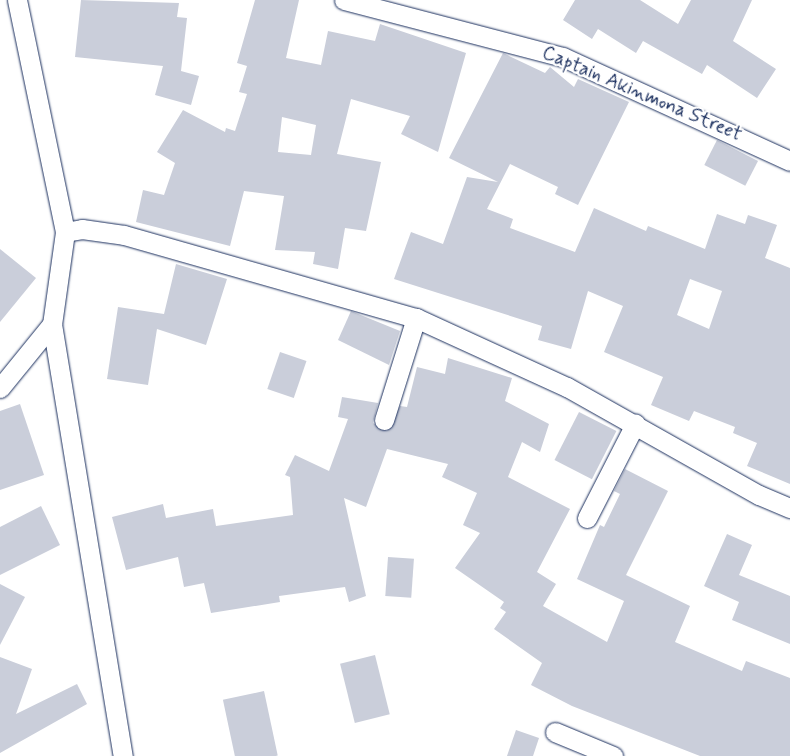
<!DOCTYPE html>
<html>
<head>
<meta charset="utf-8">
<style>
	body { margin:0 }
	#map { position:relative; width:790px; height:756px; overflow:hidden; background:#fff; font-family:Mynerve,sans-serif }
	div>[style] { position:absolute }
	.building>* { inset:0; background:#caceda; transform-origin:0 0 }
	.roads { filter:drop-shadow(0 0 1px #1b2f5e) drop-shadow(0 0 1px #1b2f5e) }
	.minor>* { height:19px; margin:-9.5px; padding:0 9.5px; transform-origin:9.5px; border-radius:9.5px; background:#fff }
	span { translate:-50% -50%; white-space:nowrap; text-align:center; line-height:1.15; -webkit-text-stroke:4.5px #fff; paint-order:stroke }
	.street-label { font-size:19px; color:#1b2f5e }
</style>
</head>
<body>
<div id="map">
	<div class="building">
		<i style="clip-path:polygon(81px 0,179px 3px,177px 17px,187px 18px,181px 71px,199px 76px,191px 105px,155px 95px,163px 66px,75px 57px)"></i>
		<i style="clip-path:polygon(evenodd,255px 0,299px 0,286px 58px,321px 65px,328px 31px,375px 41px,380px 24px,466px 53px,438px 152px,401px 134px,410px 116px,351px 99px,337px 154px,381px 162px,366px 231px,345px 228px,338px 269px,313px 264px,315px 252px,275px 250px,284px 196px,244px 191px,230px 246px,136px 222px,143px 190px,164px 195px,175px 163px,157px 152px,183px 110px,225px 132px,226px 128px,235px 131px,247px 94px,239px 92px,247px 66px,237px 63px,255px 0,282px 117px,316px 125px,311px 155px,278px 152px,282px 117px)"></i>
		<i style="clip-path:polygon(575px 0,640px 0,678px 24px,691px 0,752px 0,733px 41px,776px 69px,757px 98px,707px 65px,702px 74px,643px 41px,636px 53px,598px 29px,592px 39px,563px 20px)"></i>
		<i style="clip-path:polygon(evenodd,503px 53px,545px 73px,550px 67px,574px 87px,578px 79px,629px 102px,578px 205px,555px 194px,558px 187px,510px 164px,487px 209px,513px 219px,510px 228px,575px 252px,594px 208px,646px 231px,648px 226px,705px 249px,717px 214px,745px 224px,748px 215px,777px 225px,765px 258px,790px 268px,790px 484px,747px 466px,757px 443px,733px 433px,735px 427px,694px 411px,689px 421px,651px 405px,663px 377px,604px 352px,623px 306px,588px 291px,571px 349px,538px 340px,542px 326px,394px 279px,411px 232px,443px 244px,467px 177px,498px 182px,449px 158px,503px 53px,690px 279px,722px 291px,709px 329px,677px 315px,690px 279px)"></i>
		<i style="left:717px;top:140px;width:46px;height:28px;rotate:27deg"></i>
		<i style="clip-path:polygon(0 249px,36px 278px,0 322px)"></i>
		<i style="clip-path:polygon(176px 264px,227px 279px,206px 345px,157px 329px,148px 385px,107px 379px,118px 307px,164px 314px)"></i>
		<i style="clip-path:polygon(351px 311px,400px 331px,389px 365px,338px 340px)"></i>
		<i style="left:280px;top:352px;width:28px;height:39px;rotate:19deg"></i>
		<i style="clip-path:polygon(448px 358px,512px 378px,505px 401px,549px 424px,540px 452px,522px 442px,508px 477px,570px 509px,537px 572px,556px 584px,543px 606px,607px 642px,624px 601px,577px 579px,600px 525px,604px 527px,620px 494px,614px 491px,625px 469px,668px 491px,626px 575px,690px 606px,675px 642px,742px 671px,746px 661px,790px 678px,790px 756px,700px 756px,572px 706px,531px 685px,542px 663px,494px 629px,506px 612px,500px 608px,504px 602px,455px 568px,480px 533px,463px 525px,477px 493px,442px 477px,448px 464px,387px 449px,366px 507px,344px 498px,366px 596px,349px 602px,345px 587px,279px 596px,280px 602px,211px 613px,204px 583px,184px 587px,178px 557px,126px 570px,112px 517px,163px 504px,166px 518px,213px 509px,216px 526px,293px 515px,290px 477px,285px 475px,295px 455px,329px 471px,348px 419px,338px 417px,342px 397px,378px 403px,373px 423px,387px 431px,400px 406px,407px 407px,417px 367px,445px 374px)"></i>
		<i style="clip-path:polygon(20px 404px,44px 475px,0 490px,0 411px)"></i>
		<i style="left:579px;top:412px;width:42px;height:54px;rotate:27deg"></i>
		<i style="clip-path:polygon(41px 506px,60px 545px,0 575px,0 527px)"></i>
		<i style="clip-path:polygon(727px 534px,752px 545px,739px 575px,790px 596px,790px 644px,732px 620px,739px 602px,704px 586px)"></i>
		<i style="left:388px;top:557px;width:26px;height:39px;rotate:4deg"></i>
		<i style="clip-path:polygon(0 584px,25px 597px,0 645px)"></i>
		<i style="left:375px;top:655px;width:61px;height:36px;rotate:76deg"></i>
		<i style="clip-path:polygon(0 657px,32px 669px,16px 714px,77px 684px,87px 704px,0 753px)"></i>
		<i style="left:264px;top:691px;width:66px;height:42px;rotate:78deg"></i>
		<i style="clip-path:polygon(516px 730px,539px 738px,533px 756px,507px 756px)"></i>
	</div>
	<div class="roads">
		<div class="minor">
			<i style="left:17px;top:0;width:237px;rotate:78.3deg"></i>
			<i style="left:65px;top:232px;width:93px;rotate:98deg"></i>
			<i style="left:52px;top:324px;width:438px;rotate:80.7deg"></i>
			<i style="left:344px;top:0;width:226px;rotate:14.6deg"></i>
			<i style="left:563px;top:57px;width:250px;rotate:24.6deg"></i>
			<i style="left:65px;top:232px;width:17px;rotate:-10deg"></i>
			<i style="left:82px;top:229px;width:42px;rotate:8.1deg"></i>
			<i style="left:124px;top:235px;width:304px;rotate:15.9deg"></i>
			<i style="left:416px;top:318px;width:166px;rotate:24.6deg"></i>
			<i style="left:567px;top:387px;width:220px;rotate:29.4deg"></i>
			<i style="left:759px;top:495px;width:34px;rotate:23deg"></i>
			<i style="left:0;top:388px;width:82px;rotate:-50.9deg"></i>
			<i style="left:384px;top:420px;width:107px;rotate:-72.6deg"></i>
			<i style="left:587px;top:518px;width:106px;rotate:-62.9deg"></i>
			<i style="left:555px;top:732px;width:63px;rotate:22.5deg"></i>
		</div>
	</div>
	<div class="street-label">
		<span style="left:642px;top:94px;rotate:23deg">Captain Akinmona Street</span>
	</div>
</div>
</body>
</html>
